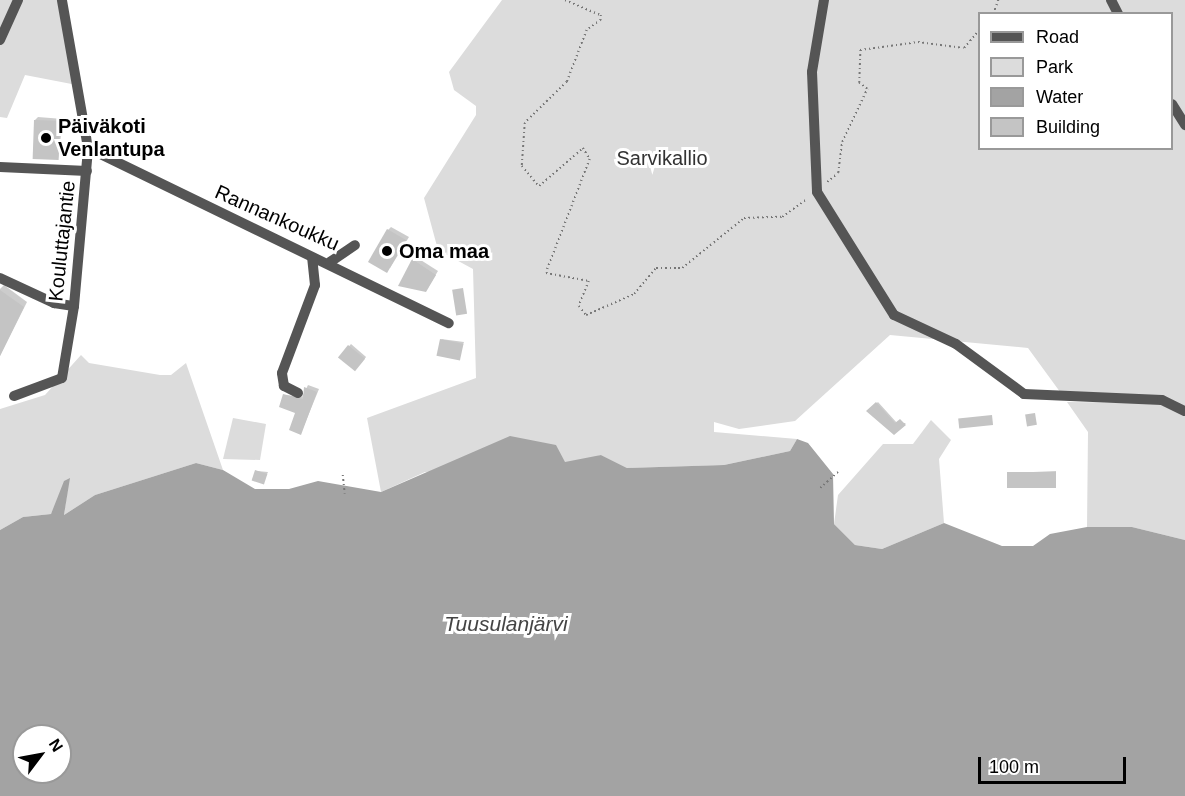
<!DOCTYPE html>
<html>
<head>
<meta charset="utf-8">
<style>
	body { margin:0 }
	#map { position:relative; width:1185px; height:796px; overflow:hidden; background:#fff; font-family:Arial,sans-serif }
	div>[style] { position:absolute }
	.green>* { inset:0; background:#dcdcdc }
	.water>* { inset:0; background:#a3a3a3 }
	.shadow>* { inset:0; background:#0003; transform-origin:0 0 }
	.building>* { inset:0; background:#c4c4c4; transform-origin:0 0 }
	.path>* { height:1.5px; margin-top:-0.75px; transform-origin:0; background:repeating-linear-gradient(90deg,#777 0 1.5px,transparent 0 4.5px) }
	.minor>* { height:10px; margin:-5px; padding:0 5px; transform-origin:5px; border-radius:5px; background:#555 }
	.dots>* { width:16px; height:16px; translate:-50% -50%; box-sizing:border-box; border:3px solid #fff; border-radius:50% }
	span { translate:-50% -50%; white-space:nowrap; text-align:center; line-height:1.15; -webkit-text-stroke:6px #fff; paint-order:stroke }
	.poi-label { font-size:20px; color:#000; font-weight:700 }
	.left { translate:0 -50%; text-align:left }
	.park-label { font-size:20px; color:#333 }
	.street-label { font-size:20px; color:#000 }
	.water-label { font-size:21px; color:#444; font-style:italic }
	.legend { position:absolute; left:978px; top:12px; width:195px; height:138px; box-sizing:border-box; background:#fff; border:2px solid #999; margin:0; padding:8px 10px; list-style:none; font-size:18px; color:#000 }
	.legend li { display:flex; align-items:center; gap:12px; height:30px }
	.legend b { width:30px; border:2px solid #999 }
	.north { position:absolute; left:12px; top:724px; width:60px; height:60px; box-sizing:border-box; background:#fff; border:2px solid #999; border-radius:50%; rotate:58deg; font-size:16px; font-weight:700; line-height:24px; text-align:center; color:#000 }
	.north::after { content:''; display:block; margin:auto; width:21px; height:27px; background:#000; clip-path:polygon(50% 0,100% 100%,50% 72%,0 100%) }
	.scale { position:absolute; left:978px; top:757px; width:148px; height:27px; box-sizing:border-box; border:3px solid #000; border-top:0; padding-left:8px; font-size:18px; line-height:21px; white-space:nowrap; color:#000; -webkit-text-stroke:4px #fff; paint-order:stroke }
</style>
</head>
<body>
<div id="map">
	<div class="green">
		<i style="clip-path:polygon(0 0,65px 0,82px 86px,25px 75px,7px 118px,0 117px)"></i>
		<i style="clip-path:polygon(evenodd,502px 0,1185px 0,1185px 407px,1063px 396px,1028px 348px,890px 335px,795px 421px,739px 429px,714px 422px,714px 432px,797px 439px,790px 451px,724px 465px,627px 468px,601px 455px,578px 463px,425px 472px,381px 492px,367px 418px,476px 378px,473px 269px,438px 250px,424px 198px,476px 115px,476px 106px,454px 90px,449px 72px,502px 0,980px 14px,1172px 14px,1172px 148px,980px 148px,980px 14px)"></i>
		<i style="clip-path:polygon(81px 355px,89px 363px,160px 375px,171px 375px,186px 363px,223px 470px,196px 463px,95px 495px,64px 515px,69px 479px,51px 514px,23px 517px,0 530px,0 409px,45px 395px)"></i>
		<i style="clip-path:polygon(1067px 402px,1161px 403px,1185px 416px,1185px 540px,1132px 527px,1087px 527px,1088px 432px)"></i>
		<i style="clip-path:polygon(233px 418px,266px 424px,260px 460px,223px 459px)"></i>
		<i style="clip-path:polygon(931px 420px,951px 440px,939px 459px,944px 523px,882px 549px,855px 545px,834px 524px,838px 495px,883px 444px,913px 444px)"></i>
	</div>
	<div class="water">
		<i style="clip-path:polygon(evenodd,510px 436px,556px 445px,565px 462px,601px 455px,627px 468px,724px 465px,790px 451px,797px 439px,808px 443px,833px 474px,834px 524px,855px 545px,882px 549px,944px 523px,1002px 546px,1033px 546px,1050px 534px,1087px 527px,1132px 527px,1185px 540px,1185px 796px,0 796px,0 530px,23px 517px,51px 514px,64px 481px,70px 478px,64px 515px,95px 495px,196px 463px,223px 470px,255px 489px,289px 489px,318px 481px,381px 492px,510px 436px,24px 736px,60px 736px,60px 772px,24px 772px,24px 736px)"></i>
	</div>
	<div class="shadow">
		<i style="clip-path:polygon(38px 117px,63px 119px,58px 159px,35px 120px)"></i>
		<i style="clip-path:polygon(391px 227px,409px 237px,390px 268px,388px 230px)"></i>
		<i style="clip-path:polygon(416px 257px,438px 271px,426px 291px,413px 260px)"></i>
		<i style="clip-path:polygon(4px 285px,27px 302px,0 356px,0 289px)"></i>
		<i style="clip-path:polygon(441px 339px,464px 342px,458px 359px)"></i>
		<i style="left:351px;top:344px;width:20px;height:17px;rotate:41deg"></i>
		<i style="clip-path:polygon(308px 385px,319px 389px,301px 433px,297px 412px,285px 395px,302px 397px)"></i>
		<i style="clip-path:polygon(878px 402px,897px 423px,906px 423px,894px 433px,868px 411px)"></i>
		<i style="clip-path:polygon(257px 471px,268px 472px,263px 483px)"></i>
		<i style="clip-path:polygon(1056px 471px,1056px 486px,1009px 475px,1010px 473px)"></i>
	</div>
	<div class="building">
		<i style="left:34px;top:120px;width:26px;height:39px;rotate:2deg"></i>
		<i style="left:387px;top:229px;width:22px;height:38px;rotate:30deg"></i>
		<i style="clip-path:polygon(412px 259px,436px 275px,426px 292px,398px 286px)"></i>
		<i style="left:463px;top:288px;width:26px;height:11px;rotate:81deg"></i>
		<i style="clip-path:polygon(0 290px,24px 307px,0 356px)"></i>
		<i style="left:440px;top:339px;width:24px;height:17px;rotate:12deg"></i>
		<i style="left:348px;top:345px;width:22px;height:16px;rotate:39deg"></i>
		<i style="clip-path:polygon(304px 387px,317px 392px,301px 435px,289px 430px,295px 413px,279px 407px,283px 394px,303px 399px)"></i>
		<i style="clip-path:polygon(876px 402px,895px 423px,900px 419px,906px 425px,894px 435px,866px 411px)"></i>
		<i style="left:1035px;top:413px;width:12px;height:10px;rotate:81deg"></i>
		<i style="left:992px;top:415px;width:10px;height:34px;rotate:84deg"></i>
		<i style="left:255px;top:470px;width:13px;height:11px;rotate:18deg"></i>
		<i style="left:1056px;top:472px;width:16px;height:49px;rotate:90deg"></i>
	</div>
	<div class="path">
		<i style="left:565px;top:0;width:39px;rotate:23deg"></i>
		<i style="left:601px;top:15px;width:5px;rotate:90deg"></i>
		<i style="left:601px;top:20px;width:17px;rotate:144deg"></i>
		<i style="left:587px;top:30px;width:56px;rotate:111deg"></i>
		<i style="left:567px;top:82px;width:59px;rotate:135.7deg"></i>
		<i style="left:525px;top:123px;width:43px;rotate:94deg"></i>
		<i style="left:522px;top:166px;width:26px;rotate:50deg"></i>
		<i style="left:539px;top:186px;width:58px;rotate:-40.8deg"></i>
		<i style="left:583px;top:148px;width:13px;rotate:58deg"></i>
		<i style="left:590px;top:159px;width:122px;rotate:111.1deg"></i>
		<i style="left:546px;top:273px;width:44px;rotate:10.5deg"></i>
		<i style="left:589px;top:281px;width:27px;rotate:112deg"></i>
		<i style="left:579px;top:306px;width:11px;rotate:52deg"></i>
		<i style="left:586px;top:315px;width:52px;rotate:-23.6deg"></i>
		<i style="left:634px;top:294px;width:34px;rotate:-50deg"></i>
		<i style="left:656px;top:268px;width:26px"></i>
		<i style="left:682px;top:268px;width:80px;rotate:-38.9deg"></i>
		<i style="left:744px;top:218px;width:38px;rotate:-2deg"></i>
		<i style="left:782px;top:217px;width:31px;rotate:-36deg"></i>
		<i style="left:993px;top:14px;width:15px;rotate:-70deg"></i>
		<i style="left:827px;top:182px;width:14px;rotate:-39deg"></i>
		<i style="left:838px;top:173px;width:31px;rotate:-83deg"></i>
		<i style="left:842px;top:142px;width:59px;rotate:-64.7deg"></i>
		<i style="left:867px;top:89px;width:10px;rotate:-143deg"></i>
		<i style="left:859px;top:83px;width:33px;rotate:-88deg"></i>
		<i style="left:860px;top:50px;width:59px;rotate:-7.9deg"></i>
		<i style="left:918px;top:42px;width:46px;rotate:7.4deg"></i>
		<i style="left:964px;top:48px;width:25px;rotate:-50deg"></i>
		<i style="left:343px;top:475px;width:19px;rotate:84deg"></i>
		<i style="left:820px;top:488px;width:24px;rotate:-42deg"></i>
	</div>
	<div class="minor">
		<i style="left:824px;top:0;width:73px;rotate:99.5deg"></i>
		<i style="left:812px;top:72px;width:120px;rotate:87.6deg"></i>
		<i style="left:817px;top:192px;width:145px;rotate:58deg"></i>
		<i style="left:894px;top:315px;width:68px;rotate:25.1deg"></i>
		<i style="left:956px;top:344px;width:84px;rotate:36.3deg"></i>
		<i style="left:1024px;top:394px;width:138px;rotate:2.5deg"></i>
		<i style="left:1162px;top:400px;width:25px;rotate:26deg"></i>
		<i style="left:1111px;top:0;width:16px;rotate:63deg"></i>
		<i style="left:0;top:40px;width:44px;rotate:-65.8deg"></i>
		<i style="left:1172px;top:104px;width:25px;rotate:58deg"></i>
		<i style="left:88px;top:148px;width:401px;rotate:25.9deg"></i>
		<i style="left:0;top:167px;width:87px;rotate:2.6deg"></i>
		<i style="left:330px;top:262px;width:30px;rotate:-34deg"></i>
		<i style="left:0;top:278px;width:60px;rotate:24.8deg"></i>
		<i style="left:54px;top:303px;width:20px;rotate:9deg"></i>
		<i style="left:298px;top:393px;width:16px;rotate:-153deg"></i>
		<i style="left:284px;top:386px;width:13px;rotate:-99deg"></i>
		<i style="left:282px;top:373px;width:94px;rotate:-69.4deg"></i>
		<i style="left:315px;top:285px;width:27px;rotate:-96deg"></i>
		<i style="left:14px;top:396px;width:51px;rotate:-20.6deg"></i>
		<i style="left:62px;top:378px;width:73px;rotate:-80.5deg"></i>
		<i style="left:74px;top:306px;width:159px;rotate:-84.9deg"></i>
		<i style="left:88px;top:148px;width:150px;rotate:-100deg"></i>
	</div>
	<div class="dots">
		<i style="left:46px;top:138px;background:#000"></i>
		<i style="left:387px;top:251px;background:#000"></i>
	</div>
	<div class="poi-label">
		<span class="left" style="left:58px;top:138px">Päiväkoti<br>Venlantupa</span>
		<span class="left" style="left:399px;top:251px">Oma maa</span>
	</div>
	<div class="park-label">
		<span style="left:662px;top:158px">Sarvikallio</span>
	</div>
	<div class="street-label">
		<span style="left:277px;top:218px;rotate:24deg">Rannankoukku</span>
		<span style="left:62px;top:241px;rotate:-84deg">Kouluttajantie</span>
	</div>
	<div class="water-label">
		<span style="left:506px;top:624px">Tuusulanjärvi</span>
	</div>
	<ul class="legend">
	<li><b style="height:8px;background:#555"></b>Road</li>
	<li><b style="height:16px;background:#dcdcdc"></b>Park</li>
	<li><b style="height:16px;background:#a3a3a3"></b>Water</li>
	<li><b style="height:16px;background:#c4c4c4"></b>Building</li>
	</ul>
	<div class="north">N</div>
	<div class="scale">100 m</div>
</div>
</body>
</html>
